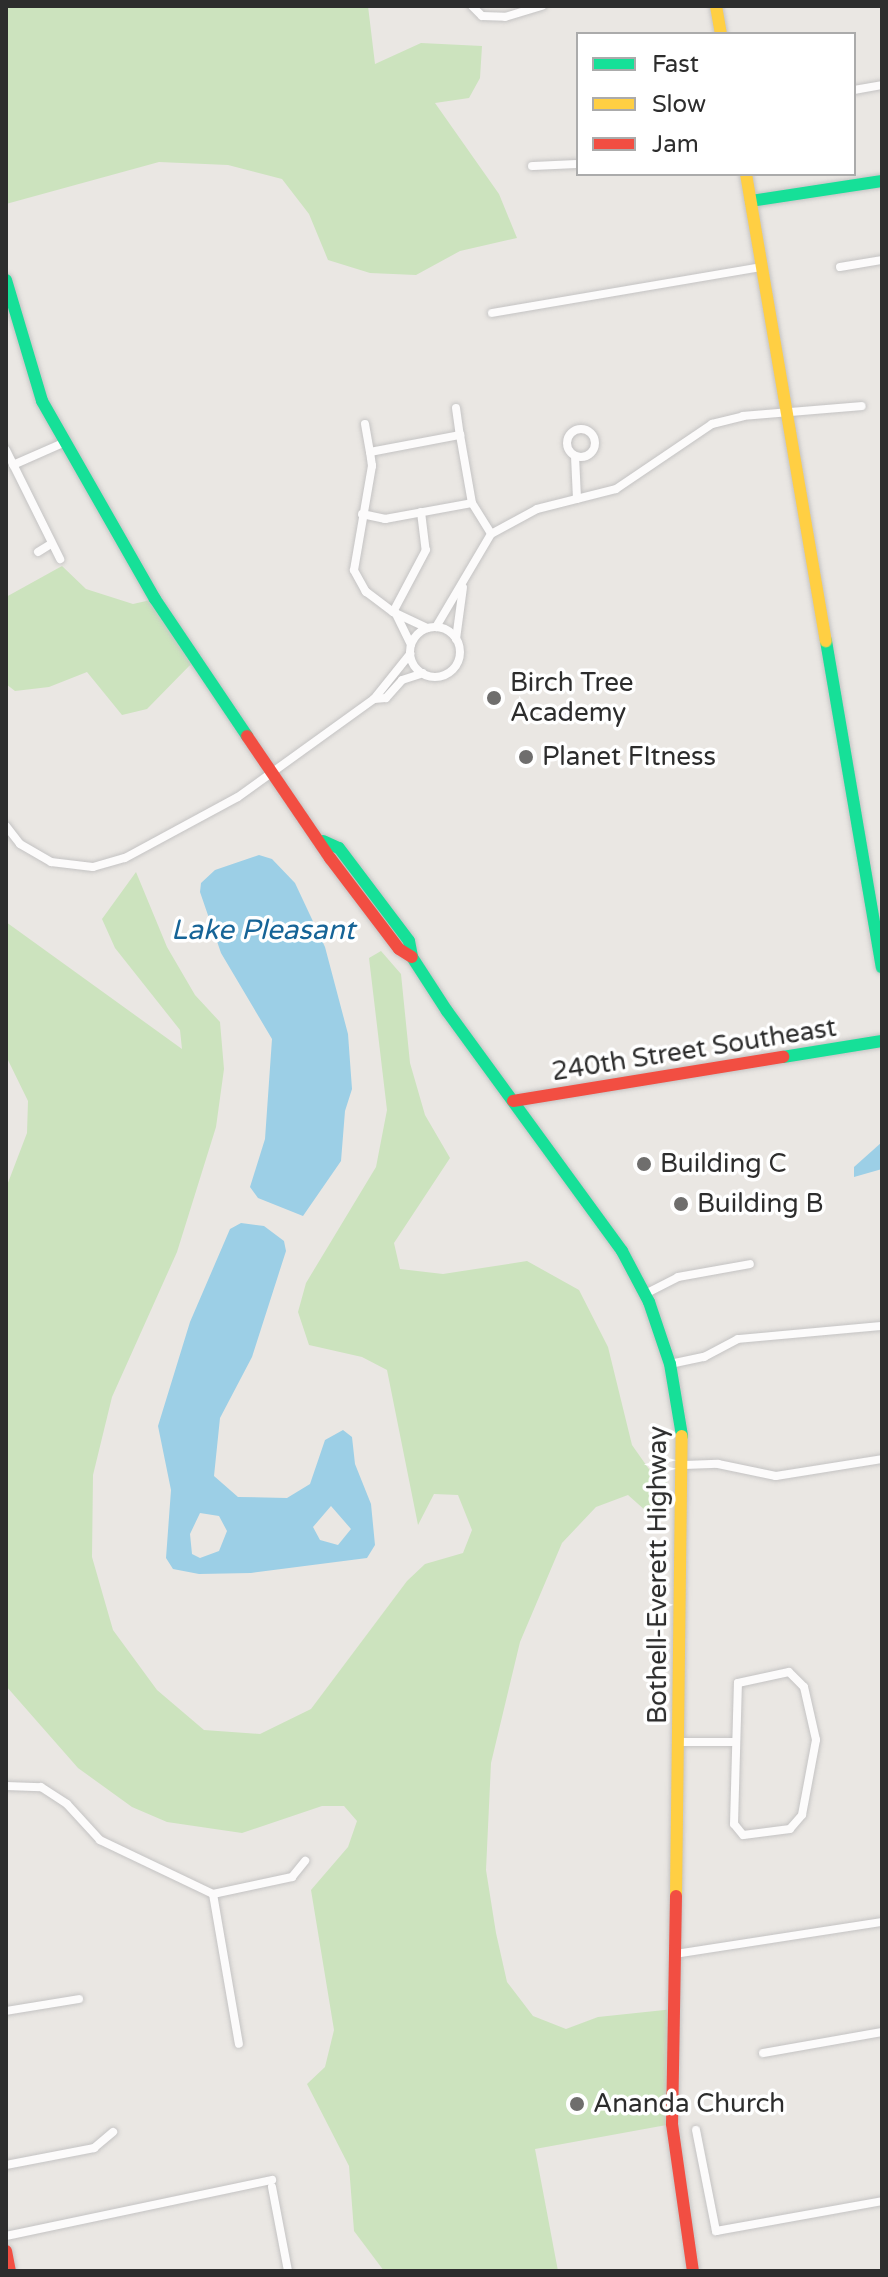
<!DOCTYPE html>
<html>
<head>
<meta charset="utf-8">
<style>
	body { margin:0 }
	#map { position:relative; width:888px; height:2277px; overflow:hidden; background:#eae7e3; font-family:"Varela Round",sans-serif }
	div>[style] { position:absolute }
	.green>* { inset:0; background:#cce3be }
	.water>* { inset:0; background:#9ccfe6 }
	.roads { filter:drop-shadow(0 0 2px #c4c3c3) drop-shadow(0 0 2px #c4c3c3) }
	.street>* { height:8px; margin:-4px; padding:0 4px; transform-origin:4px; border-radius:4px; background:#fcfbfb }
	.street>.ring { margin:-4px; padding:0; box-sizing:content-box; background:none; border:8px solid #fcfbfb; border-radius:50% }
	.fast>* { height:12px; margin:-6px; padding:0 6px; transform-origin:6px; border-radius:6px; background:#16e098 }
	.slow>* { height:12px; margin:-6px; padding:0 6px; transform-origin:6px; border-radius:6px; background:#ffcf43 }
	.jam>* { height:12px; margin:-6px; padding:0 6px; transform-origin:6px; border-radius:6px; background:#f24e42 }
	.dots>* { width:22px; height:22px; translate:-50% -50%; box-sizing:border-box; border:4px solid #fff; border-radius:50% }
	span { translate:-50% -50%; white-space:nowrap; text-align:center; line-height:1.15; -webkit-text-stroke:7px #fff; paint-order:stroke }
	.poi-label { font-size:26px; color:#2d2d2d }
	.left { translate:0 -50%; text-align:left }
	.street-label { font-size:26px; color:#2d2d2d }
	.water-label { font-size:28px; color:#166497; font-style:italic }
	.frame { position:absolute; inset:0; border:8px solid #2d2d2d; pointer-events:none }
	.legend { position:absolute; left:576px; top:32px; width:280px; height:144px; box-sizing:border-box; background:#fff; border:2px solid #ababab; margin:0; padding:10px 14px; list-style:none; font-size:24px; color:#2d2d2d }
	.legend li { display:flex; align-items:center; gap:16px; height:40px }
	.legend b { width:40px; border:2px solid #ababab }
</style>
</head>
<body>
<div id="map">
	<div class="green">
		<i style="clip-path:polygon(6px 6px,368px 6px,375px 64px,421px 43px,482px 46px,480px 78px,469px 98px,435px 103px,499px 194px,517px 238px,460px 251px,416px 275px,370px 273px,328px 260px,309px 214px,282px 179px,228px 165px,159px 162px,6px 204px)"></i>
		<i style="clip-path:polygon(62px 566px,86px 589px,133px 604px,155px 599px,194px 661px,147px 709px,122px 715px,87px 672px,49px 687px,15px 691px,6px 684px,6px 597px)"></i>
		<i style="clip-path:polygon(136px 872px,167px 947px,195px 995px,220px 1022px,224px 1069px,216px 1127px,177px 1252px,112px 1397px,93px 1475px,92px 1557px,113px 1630px,157px 1690px,204px 1730px,260px 1734px,311px 1709px,407px 1581px,425px 1564px,463px 1553px,472px 1530px,458px 1495px,434px 1494px,418px 1525px,387px 1370px,362px 1357px,309px 1345px,298px 1312px,306px 1283px,376px 1167px,387px 1110px,369px 958px,381px 951px,401px 974px,410px 1063px,425px 1115px,450px 1158px,394px 1243px,400px 1269px,443px 1274px,527px 1261px,579px 1290px,608px 1347px,632px 1445px,651px 1472px,667px 1482px,655px 1519px,628px 1495px,596px 1507px,562px 1543px,520px 1642px,491px 1763px,486px 1870px,496px 1933px,507px 1982px,533px 2016px,566px 2029px,598px 2017px,674px 2009px,672px 2124px,535px 2149px,558px 2271px,384px 2271px,354px 2231px,349px 2166px,307px 2084px,325px 2067px,334px 2030px,311px 1890px,348px 1847px,357px 1821px,344px 1806px,322px 1806px,242px 1833px,167px 1822px,132px 1807px,78px 1768px,6px 1686px,6px 1188px,27px 1133px,28px 1101px,6px 1056px,6px 922px,182px 1049px,180px 1030px,115px 948px,102px 919px)"></i>
	</div>
	<div class="water">
		<i style="clip-path:polygon(259px 855px,272px 859px,295px 883px,325px 947px,348px 1034px,352px 1089px,345px 1111px,341px 1161px,303px 1216px,258px 1198px,250px 1187px,265px 1139px,272px 1039px,221px 953px,200px 892px,201px 883px,215px 870px)"></i>
		<i style="clip-path:polygon(882px 1142px,882px 1169px,854px 1177px,854px 1167px)"></i>
		<i style="clip-path:polygon(evenodd,241px 1223px,264px 1226px,284px 1241px,286px 1251px,252px 1357px,220px 1418px,214px 1476px,238px 1497px,287px 1498px,310px 1484px,325px 1440px,343px 1430px,352px 1437px,355px 1464px,371px 1504px,375px 1545px,367px 1558px,251px 1573px,199px 1574px,173px 1569px,166px 1558px,171px 1490px,158px 1426px,190px 1322px,230px 1229px,241px 1223px,331px 1506px,351px 1529px,338px 1545px,320px 1540px,313px 1527px,331px 1506px,241px 1223px,200px 1513px,219px 1516px,227px 1531px,219px 1551px,200px 1558px,192px 1554px,190px 1534px,200px 1513px)"></i>
	</div>
	<div class="roads">
		<div class="street">
			<i style="left:472px;top:6px;width:14px;rotate:45deg"></i>
			<i style="left:482px;top:16px;width:23px;rotate:2deg"></i>
			<i style="left:505px;top:17px;width:39px;rotate:-17deg"></i>
			<i style="left:854px;top:90px;width:28px;rotate:-10deg"></i>
			<i style="left:532px;top:166px;width:46px;rotate:-2.5deg"></i>
			<i style="left:840px;top:267px;width:43px;rotate:-9.5deg"></i>
			<i style="left:492px;top:313px;width:273px;rotate:-9.7deg"></i>
			<i style="left:456px;top:408px;width:27px;rotate:82deg"></i>
			<i style="left:365px;top:424px;width:28px;rotate:80deg"></i>
			<i class="ring" style="left:567px;top:429px;width:20px;height:20px"></i>
			<i style="left:6px;top:450px;width:122px;rotate:63.6deg"></i>
			<i style="left:575px;top:456px;width:43px;rotate:87.3deg"></i>
			<i style="left:13px;top:465px;width:55px;rotate:-23.7deg"></i>
			<i style="left:421px;top:512px;width:38px;rotate:83deg"></i>
			<i style="left:426px;top:550px;width:70px;rotate:118deg"></i>
			<i style="left:393px;top:612px;width:34px;rotate:-143deg"></i>
			<i style="left:366px;top:592px;width:25px;rotate:-119deg"></i>
			<i style="left:354px;top:570px;width:106px;rotate:-80.2deg"></i>
			<i style="left:372px;top:466px;width:14px;rotate:-98deg"></i>
			<i style="left:370px;top:452px;width:92px;rotate:-10.7deg"></i>
			<i style="left:460px;top:435px;width:69px;rotate:80deg"></i>
			<i style="left:472px;top:503px;width:36px;rotate:58deg"></i>
			<i style="left:362px;top:514px;width:24px;rotate:12deg"></i>
			<i style="left:385px;top:519px;width:88px;rotate:-10.4deg"></i>
			<i style="left:491px;top:534px;width:52px;rotate:-28.5deg"></i>
			<i style="left:537px;top:509px;width:81px;rotate:-14.2deg"></i>
			<i style="left:616px;top:489px;width:116px;rotate:-34.1deg"></i>
			<i style="left:712px;top:424px;width:32px;rotate:-14deg"></i>
			<i style="left:743px;top:416px;width:119px;rotate:-4.8deg"></i>
			<i style="left:38px;top:552px;width:15px;rotate:-32deg"></i>
			<i style="left:393px;top:612px;width:38px;rotate:25deg"></i>
			<i style="left:396px;top:614px;width:34px;rotate:64deg"></i>
			<i style="left:436px;top:627px;width:108px;rotate:-59.4deg"></i>
			<i class="ring" style="left:410px;top:627px;width:42px;height:42px"></i>
			<i style="left:456px;top:639px;width:52px;rotate:-82.3deg"></i>
			<i style="left:374px;top:699px;width:58px;rotate:-51.3deg"></i>
			<i style="left:6px;top:826px;width:23px;rotate:52deg"></i>
			<i style="left:20px;top:844px;width:36px;rotate:30deg"></i>
			<i style="left:51px;top:862px;width:42px;rotate:6.8deg"></i>
			<i style="left:93px;top:867px;width:33px;rotate:-16deg"></i>
			<i style="left:125px;top:858px;width:128px;rotate:-28.4deg"></i>
			<i style="left:238px;top:797px;width:168px;rotate:-35.8deg"></i>
			<i style="left:374px;top:699px;width:12px;rotate:-5deg"></i>
			<i style="left:386px;top:698px;width:24px;rotate:-48deg"></i>
			<i style="left:402px;top:680px;width:22px;rotate:-18deg"></i>
			<i style="left:645px;top:1294px;width:37px;rotate:-27deg"></i>
			<i style="left:678px;top:1277px;width:73px;rotate:-10.2deg"></i>
			<i style="left:670px;top:1364px;width:35px;rotate:-12deg"></i>
			<i style="left:704px;top:1357px;width:38px;rotate:-28deg"></i>
			<i style="left:738px;top:1339px;width:145px;rotate:-5.2deg"></i>
			<i style="left:684px;top:1465px;width:34px;rotate:-2deg"></i>
			<i style="left:718px;top:1464px;width:59px;rotate:11.7deg"></i>
			<i style="left:776px;top:1476px;width:107px;rotate:-9.1deg"></i>
			<i style="left:789px;top:1672px;width:21px;rotate:45deg"></i>
			<i style="left:804px;top:1687px;width:54px;rotate:77.2deg"></i>
			<i style="left:816px;top:1740px;width:76px;rotate:100.6deg"></i>
			<i style="left:802px;top:1815px;width:18px;rotate:131deg"></i>
			<i style="left:790px;top:1829px;width:47px;rotate:172.7deg"></i>
			<i style="left:743px;top:1835px;width:14px;rotate:-129deg"></i>
			<i style="left:734px;top:1824px;width:141px;rotate:-88.4deg"></i>
			<i style="left:738px;top:1683px;width:52px;rotate:-12.2deg"></i>
			<i style="left:679px;top:1742px;width:55px"></i>
			<i style="left:6px;top:1786px;width:35px;rotate:2deg"></i>
			<i style="left:41px;top:1787px;width:31px;rotate:33deg"></i>
			<i style="left:67px;top:1804px;width:49px;rotate:47.5deg"></i>
			<i style="left:100px;top:1840px;width:125px;rotate:25.5deg"></i>
			<i style="left:213px;top:1894px;width:152px;rotate:80.2deg"></i>
			<i style="left:213px;top:1894px;width:81px;rotate:-12.1deg"></i>
			<i style="left:292px;top:1877px;width:21px;rotate:-51deg"></i>
			<i style="left:675px;top:1954px;width:209px;rotate:-8.8deg"></i>
			<i style="left:6px;top:2011px;width:74px;rotate:-9.3deg"></i>
			<i style="left:763px;top:2053px;width:121px;rotate:-10deg"></i>
			<i style="left:696px;top:2130px;width:103px;rotate:78.8deg"></i>
			<i style="left:716px;top:2231px;width:169px;rotate:-10.2deg"></i>
			<i style="left:6px;top:2165px;width:90px;rotate:-10.9deg"></i>
			<i style="left:94px;top:2148px;width:25px;rotate:-40deg"></i>
			<i style="left:272px;top:2187px;width:86px;rotate:79.2deg"></i>
			<i style="left:6px;top:2236px;width:272px;rotate:-11.9deg"></i>
		</div>
		<div class="fast">
			<i style="left:751px;top:201px;width:133px;rotate:-8.7deg"></i>
			<i style="left:6px;top:280px;width:126px;rotate:73.4deg"></i>
			<i style="left:42px;top:401px;width:228px;rotate:60.3deg"></i>
			<i style="left:155px;top:599px;width:165px;rotate:56.1deg"></i>
			<i style="left:826px;top:641px;width:331px;rotate:80.3deg"></i>
			<i style="left:323px;top:841px;width:17px;rotate:24deg"></i>
			<i style="left:339px;top:848px;width:116px;rotate:53deg"></i>
			<i style="left:409px;top:941px;width:16px;rotate:79deg"></i>
			<i style="left:412px;top:957px;width:64px;rotate:57.1deg"></i>
			<i style="left:447px;top:1011px;width:297px;rotate:53.9deg"></i>
			<i style="left:622px;top:1251px;width:58px;rotate:62.1deg"></i>
			<i style="left:649px;top:1302px;width:65px;rotate:71.3deg"></i>
			<i style="left:670px;top:1364px;width:73px;rotate:80.5deg"></i>
			<i style="left:783px;top:1057px;width:100px;rotate:-9.2deg"></i>
		</div>
		<div class="slow">
			<i style="left:716px;top:6px;width:28px;rotate:80deg"></i>
			<i style="left:746px;top:174px;width:474px;rotate:80.3deg"></i>
			<i style="left:676px;top:1896px;width:460px;rotate:-89.3deg"></i>
		</div>
		<div class="jam">
			<i style="left:247px;top:736px;width:148px;rotate:55.8deg"></i>
			<i style="left:330px;top:858px;width:114px;rotate:52.8deg"></i>
			<i style="left:399px;top:949px;width:15px;rotate:32deg"></i>
			<i style="left:513px;top:1101px;width:274px;rotate:-9.3deg"></i>
			<i style="left:676px;top:1896px;width:228px;rotate:91deg"></i>
			<i style="left:672px;top:2124px;width:148px;rotate:81.9deg"></i>
			<i style="left:6px;top:2251px;width:20px;rotate:79deg"></i>
		</div>
	</div>
	<div class="dots">
		<i style="left:494px;top:698px;background:#6f6e6d"></i>
		<i style="left:526px;top:757px;background:#6f6e6d"></i>
		<i style="left:644px;top:1164px;background:#6f6e6d"></i>
		<i style="left:681px;top:1204px;background:#6f6e6d"></i>
		<i style="left:577px;top:2104px;background:#6f6e6d"></i>
	</div>
	<div class="poi-label">
		<span class="left" style="left:510px;top:698px">Birch Tree<br>Academy</span>
		<span class="left" style="left:542px;top:757px">Planet FItness</span>
		<span class="left" style="left:660px;top:1164px">Building C</span>
		<span class="left" style="left:697px;top:1204px">Building B</span>
		<span class="left" style="left:593px;top:2104px">Ananda Church</span>
	</div>
	<div class="street-label">
		<span style="left:694px;top:1050px;rotate:-9deg">240th Street Southeast</span>
		<span style="left:658px;top:1575px;rotate:-90deg">Bothell-Everett Highway</span>
	</div>
	<div class="water-label">
		<span style="left:263px;top:930px">Lake Pleasant</span>
	</div>
	<div class="frame"></div>
	<ul class="legend">
	<li><b style="height:10px;background:#16e098"></b>Fast</li>
	<li><b style="height:10px;background:#ffcf43"></b>Slow</li>
	<li><b style="height:10px;background:#f24e42"></b>Jam</li>
	</ul>
</div>
</body>
</html>
